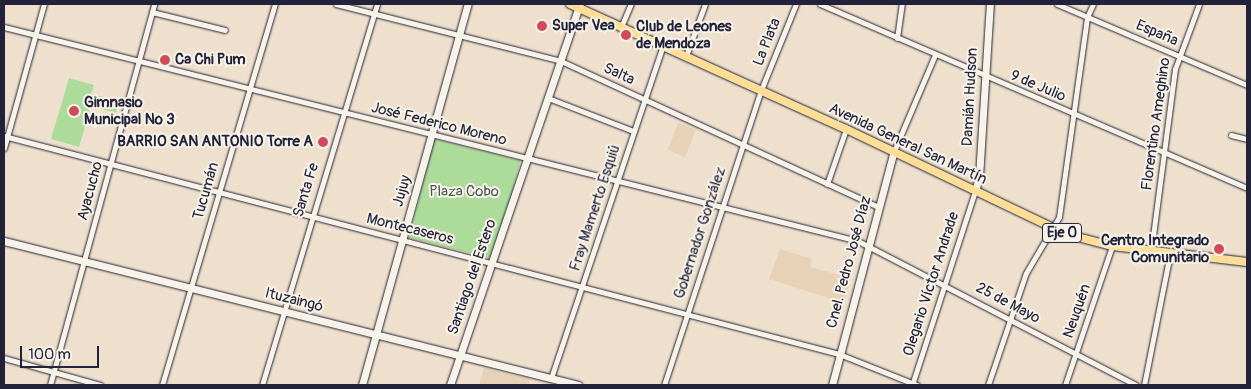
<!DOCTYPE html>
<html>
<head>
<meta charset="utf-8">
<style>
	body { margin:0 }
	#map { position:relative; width:1251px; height:389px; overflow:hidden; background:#eee0cc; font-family:Pangolin,sans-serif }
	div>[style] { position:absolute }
	.built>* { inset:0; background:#e7d2b8; transform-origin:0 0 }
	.green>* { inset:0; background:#acdb9a; transform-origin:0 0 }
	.roads { filter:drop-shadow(0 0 1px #22223b) drop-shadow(0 0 1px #22223b) }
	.street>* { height:5px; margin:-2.5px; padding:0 2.5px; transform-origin:2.5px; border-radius:2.5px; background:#f7f3e8 }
	.secondary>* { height:7px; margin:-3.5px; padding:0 3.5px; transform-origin:3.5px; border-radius:3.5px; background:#f7f3e8 }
	.primary>* { height:8px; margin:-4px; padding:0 4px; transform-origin:4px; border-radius:4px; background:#fcde96 }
	.dots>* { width:14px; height:14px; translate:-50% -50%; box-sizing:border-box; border:2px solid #f7f3e8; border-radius:50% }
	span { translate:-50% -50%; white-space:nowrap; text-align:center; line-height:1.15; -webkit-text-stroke:4px #f7f3e8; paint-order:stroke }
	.shield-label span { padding:1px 4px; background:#f7f3e8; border:1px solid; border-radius:4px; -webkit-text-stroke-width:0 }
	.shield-label { font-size:14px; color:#22223b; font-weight:700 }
	.poi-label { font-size:15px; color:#22223b; font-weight:700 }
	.left { translate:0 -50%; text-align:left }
	.right { translate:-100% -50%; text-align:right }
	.street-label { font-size:15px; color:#22223b }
	.park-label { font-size:15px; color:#4b5a58 }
	.frame { position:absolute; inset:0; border:5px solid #22223b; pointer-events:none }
	.scale { position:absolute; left:20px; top:346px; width:79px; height:22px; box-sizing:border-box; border:2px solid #22223b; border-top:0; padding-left:6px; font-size:15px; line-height:18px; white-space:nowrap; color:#22223b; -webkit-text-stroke:4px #f7f3e8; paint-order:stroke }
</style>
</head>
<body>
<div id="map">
	<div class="built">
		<i style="left:678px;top:123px;width:19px;height:29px;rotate:21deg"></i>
		<i style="clip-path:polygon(780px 249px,812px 259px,810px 267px,851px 278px,844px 303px,769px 279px)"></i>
		<i style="clip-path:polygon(484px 368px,530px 379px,529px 385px,479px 385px)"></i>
	</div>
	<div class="green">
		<i style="clip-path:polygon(69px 78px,94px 85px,91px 94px,119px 101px,116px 113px,91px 106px,79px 147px,51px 139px)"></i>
		<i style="left:434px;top:139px;width:89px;height:102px;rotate:14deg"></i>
	</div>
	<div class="roads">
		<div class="street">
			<i style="left:336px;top:4px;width:232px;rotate:14.2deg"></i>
			<i style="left:561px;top:61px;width:349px;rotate:24.7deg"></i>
			<i style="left:820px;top:4px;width:465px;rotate:23.3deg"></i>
			<i style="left:1057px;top:4px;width:207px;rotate:23.1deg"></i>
			<i style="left:152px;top:12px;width:75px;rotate:13.9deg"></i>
			<i style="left:4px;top:27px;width:880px;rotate:14.07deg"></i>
			<i style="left:858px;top:241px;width:313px;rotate:27.4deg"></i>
			<i style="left:621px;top:27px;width:25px;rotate:-67deg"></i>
			<i style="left:897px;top:38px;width:34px;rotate:-82deg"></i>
			<i style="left:686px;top:56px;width:55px;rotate:-69.9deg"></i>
			<i style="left:548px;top:98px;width:91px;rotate:21.2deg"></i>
			<i style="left:1231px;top:135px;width:16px;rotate:14deg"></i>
			<i style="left:4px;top:136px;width:863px;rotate:14.63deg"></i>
			<i style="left:839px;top:354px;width:84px;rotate:21.7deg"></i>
			<i style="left:4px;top:148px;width:149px;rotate:-74.5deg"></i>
			<i style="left:894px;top:151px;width:104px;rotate:-66.9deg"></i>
			<i style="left:827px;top:184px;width:58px;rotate:-70.9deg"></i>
			<i style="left:1151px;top:251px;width:184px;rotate:-82.5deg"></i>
			<i style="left:1175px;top:69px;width:69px;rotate:-69.7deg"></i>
			<i style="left:4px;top:358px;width:100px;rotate:15.7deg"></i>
			<i style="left:551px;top:378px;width:351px;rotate:-71.4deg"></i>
			<i style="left:50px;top:385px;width:395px;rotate:-74.7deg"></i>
			<i style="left:162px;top:385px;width:397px;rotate:-73.5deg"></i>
			<i style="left:262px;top:385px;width:398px;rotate:-73.2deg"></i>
			<i style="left:664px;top:385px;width:311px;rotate:-71.8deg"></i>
			<i style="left:761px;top:90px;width:93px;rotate:-67.9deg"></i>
			<i style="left:912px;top:385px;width:204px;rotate:-72deg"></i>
			<i style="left:988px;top:385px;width:118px;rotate:-71.3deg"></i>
			<i style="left:1026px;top:273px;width:65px;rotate:-59.5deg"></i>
			<i style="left:1059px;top:217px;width:202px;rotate:-82deg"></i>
			<i style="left:1087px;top:17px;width:14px;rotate:-65deg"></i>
			<i style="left:1065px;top:385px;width:147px;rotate:-71.3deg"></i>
			<i style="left:1144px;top:385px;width:134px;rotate:-78.8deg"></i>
		</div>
		<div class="secondary">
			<i style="left:975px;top:191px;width:15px;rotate:-74deg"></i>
			<i style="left:979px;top:177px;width:173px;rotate:-86.4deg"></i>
			<i style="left:4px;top:241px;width:592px;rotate:14.08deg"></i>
			<i style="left:362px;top:385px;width:395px;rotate:-74.5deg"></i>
			<i style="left:450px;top:385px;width:403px;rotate:-71.2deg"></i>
			<i style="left:832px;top:385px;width:242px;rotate:-75.2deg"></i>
		</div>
		<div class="primary">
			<i style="left:570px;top:4px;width:303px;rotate:24.4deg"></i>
			<i style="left:846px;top:129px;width:244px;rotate:25.5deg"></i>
			<i style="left:1066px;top:234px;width:48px;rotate:14.6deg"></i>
			<i style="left:1112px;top:246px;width:136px;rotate:6.8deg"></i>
		</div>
	</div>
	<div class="dots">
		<i style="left:542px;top:26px;background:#d1495b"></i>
		<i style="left:626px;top:35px;background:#d1495b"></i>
		<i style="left:165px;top:60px;background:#d1495b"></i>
		<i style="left:74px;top:111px;background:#d1495b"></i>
		<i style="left:323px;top:142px;background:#d1495b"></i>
		<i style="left:1219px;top:249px;background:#d1495b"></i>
	</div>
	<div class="shield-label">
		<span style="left:1062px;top:233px">Eje 0</span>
	</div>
	<div class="poi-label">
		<span class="left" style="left:552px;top:26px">Super Vea</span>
		<span class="left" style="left:636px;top:35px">Club de Leones<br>de Mendoza</span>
		<span class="left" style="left:175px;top:60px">Ca Chi Pum</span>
		<span class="left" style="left:84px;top:111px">Gimnasio<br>Municipal Nº 3</span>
		<span class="right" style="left:313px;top:142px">BARRIO SAN ANTONIO Torre A</span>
		<span class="right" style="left:1209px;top:249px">Centro Integrado<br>Comunitario</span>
	</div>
	<div class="street-label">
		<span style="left:1157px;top:33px;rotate:23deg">España</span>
		<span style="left:767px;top:42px;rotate:-68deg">La Plata</span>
		<span style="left:619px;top:74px;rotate:25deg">Salta</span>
		<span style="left:1038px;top:86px;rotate:23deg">9 de Julio</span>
		<span style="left:970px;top:97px;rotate:-87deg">Damián Hudson</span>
		<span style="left:439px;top:124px;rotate:14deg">José Federico Moreno</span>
		<span style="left:1156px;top:124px;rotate:-82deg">Florentino Ameghino</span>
		<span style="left:908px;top:144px;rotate:25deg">Avenida General San Martín</span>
		<span style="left:306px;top:190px;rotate:-73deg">Santa Fe</span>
		<span style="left:90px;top:191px;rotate:-75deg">Ayacucho</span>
		<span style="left:206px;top:191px;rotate:-74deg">Tucumán</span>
		<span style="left:402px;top:191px;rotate:-74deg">Jujuy</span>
		<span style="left:595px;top:208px;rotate:-72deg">Fray Mamerto Esquiú</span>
		<span style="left:410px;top:229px;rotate:14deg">Montecaseros</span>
		<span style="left:700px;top:233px;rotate:-72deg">Gobernador González</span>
		<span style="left:849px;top:262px;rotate:-75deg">Cnel. Pedro José Díaz</span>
		<span style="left:472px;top:277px;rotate:-71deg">Santiago del Estero</span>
		<span style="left:931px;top:284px;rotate:-72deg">Olegario Víctor Andrade</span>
		<span style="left:294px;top:300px;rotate:14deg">Ituzaingó</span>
		<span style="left:1008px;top:303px;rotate:28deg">25 de Mayo</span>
		<span style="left:1077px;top:311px;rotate:-71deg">Neuquén</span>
	</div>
	<div class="park-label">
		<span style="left:464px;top:192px">Plaza Cobo</span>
	</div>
	<div class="frame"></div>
	<div class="scale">100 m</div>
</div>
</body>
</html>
